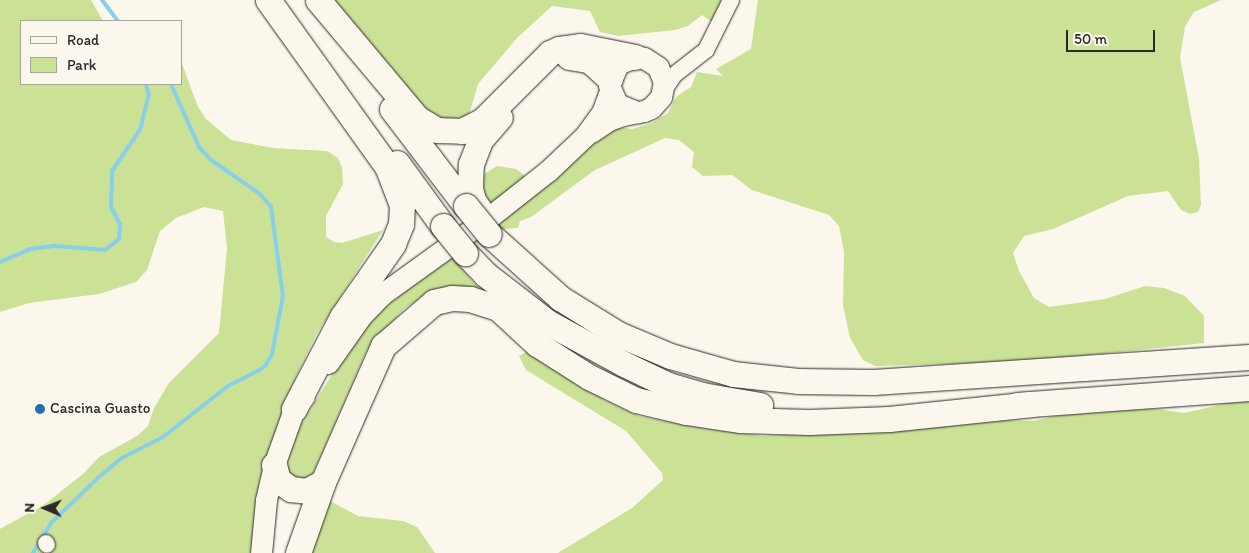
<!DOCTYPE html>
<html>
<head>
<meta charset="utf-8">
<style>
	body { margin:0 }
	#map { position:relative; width:1249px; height:553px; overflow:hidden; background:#fbf7ec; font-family:Itim,sans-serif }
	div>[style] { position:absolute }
	.green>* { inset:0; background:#cbe196 }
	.stream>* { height:4px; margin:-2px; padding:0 2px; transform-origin:2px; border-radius:2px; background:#89cfea }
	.roads { filter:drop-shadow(0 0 1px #2b2b2b) drop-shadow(0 0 1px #2b2b2b) }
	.minor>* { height:16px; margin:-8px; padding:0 8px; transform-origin:8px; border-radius:8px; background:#fbf7ec }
	.major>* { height:21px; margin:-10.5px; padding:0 10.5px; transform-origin:10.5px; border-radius:10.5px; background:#fbf7ec }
	.highway>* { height:25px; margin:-12.5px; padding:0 12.5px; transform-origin:12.5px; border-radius:12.5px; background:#fbf7ec }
	.bridges { filter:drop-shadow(0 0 1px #2b2b2b) drop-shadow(0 0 1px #2b2b2b) }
	.highway-bridge>* { height:25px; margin:-12.5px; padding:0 12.5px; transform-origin:12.5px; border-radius:12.5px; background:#fbf7ec }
	.dots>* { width:14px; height:14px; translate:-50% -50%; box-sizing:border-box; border:2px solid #fbf7ec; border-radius:50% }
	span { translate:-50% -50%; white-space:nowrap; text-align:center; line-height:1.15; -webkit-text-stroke:4px #fbf7ec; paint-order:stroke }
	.poi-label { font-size:15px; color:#2b2b2b }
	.left { translate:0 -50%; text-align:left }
	.legend { position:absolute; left:20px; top:20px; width:162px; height:65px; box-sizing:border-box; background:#fbf7ec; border:1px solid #a8a59f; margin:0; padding:6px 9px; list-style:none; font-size:15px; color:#2b2b2b }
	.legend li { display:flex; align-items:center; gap:10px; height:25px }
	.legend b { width:25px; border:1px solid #a8a59f }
	.north { position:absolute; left:20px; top:483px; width:50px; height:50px; -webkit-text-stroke:4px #fbf7ec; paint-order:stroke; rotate:271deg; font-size:14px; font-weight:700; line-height:20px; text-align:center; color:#2b2b2b }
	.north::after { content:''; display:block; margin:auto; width:18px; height:22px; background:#2b2b2b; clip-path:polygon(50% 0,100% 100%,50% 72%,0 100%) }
	.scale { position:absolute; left:1066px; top:30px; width:89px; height:22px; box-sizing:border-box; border:2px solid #2b2b2b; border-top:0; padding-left:6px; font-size:15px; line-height:18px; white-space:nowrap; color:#2b2b2b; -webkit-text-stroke:4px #fbf7ec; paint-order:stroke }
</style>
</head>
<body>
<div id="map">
	<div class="green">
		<i style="clip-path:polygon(0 0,91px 0,103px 21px,21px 21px,21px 84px,181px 84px,181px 61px,198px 107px,206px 119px,231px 140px,273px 148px,327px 151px,338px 158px,342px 167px,343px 184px,326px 216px,326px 237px,334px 242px,342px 243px,383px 230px,316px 335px,292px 385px,279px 425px,251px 553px,0 553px,0 529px,45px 504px,83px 474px,99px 457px,137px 436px,148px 426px,154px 408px,169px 383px,219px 333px,227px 248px,223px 211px,204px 207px,176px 218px,160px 231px,147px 270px,136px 282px,99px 294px,29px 303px,0 312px)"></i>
		<i style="clip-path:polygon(322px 0,731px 0,720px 28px,702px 15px,688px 26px,675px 30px,618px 36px,600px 32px,590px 11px,552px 6px,517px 38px,478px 84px,469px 115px,451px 120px,424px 118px)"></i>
		<i style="clip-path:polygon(758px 0,1221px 0,1194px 12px,1185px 27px,1180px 57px,1199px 159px,1201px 205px,1198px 212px,1190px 214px,1181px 210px,1168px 191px,1128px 196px,1053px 229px,1024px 236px,1013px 253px,1019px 271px,1034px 298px,1049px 307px,1105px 299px,1145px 286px,1164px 288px,1185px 296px,1204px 316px,1204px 343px,1025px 362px,875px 366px,863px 360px,850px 338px,843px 305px,844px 252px,839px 226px,829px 215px,752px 190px,732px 175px,703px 176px,692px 167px,694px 152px,679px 140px,665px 138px,595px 170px,531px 217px,520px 221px,518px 228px,502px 229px,492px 222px,479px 203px,481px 176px,497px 166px,516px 169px,538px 185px,614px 126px,632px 129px,652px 123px,668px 113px,676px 97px,691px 87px,697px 72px,723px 76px,716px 69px,751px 49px)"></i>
		<i style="clip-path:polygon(448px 253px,484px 294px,427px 295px,405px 308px,367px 350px,310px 481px,286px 476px,291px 440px,358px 333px,388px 298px)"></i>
		<i style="clip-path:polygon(526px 352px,548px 359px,588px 384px,604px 400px,639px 416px,701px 428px,764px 436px,963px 419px,1033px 421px,1103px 406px,1142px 407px,1185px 413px,1249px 398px,1249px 553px,558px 553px,632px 508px,663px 480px,662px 473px,626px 431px,526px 370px,519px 356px)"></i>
		<i style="clip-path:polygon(326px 499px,358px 516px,403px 521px,417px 527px,435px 553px,305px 553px)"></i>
	</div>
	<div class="stream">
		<i style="left:102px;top:0;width:26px;rotate:53deg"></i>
		<i style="left:0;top:262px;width:33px;rotate:-23deg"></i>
		<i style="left:30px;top:249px;width:26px;rotate:-7deg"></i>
		<i style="left:56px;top:246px;width:49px;rotate:4.7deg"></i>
		<i style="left:105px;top:250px;width:18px;rotate:-38deg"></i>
		<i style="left:119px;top:239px;width:15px;rotate:-86deg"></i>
		<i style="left:120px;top:224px;width:19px;rotate:-118deg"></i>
		<i style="left:111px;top:207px;width:36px;rotate:-88deg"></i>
		<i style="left:112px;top:171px;width:50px;rotate:-55.7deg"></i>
		<i style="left:140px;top:130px;width:36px;rotate:-76deg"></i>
		<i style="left:149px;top:95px;width:11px;rotate:-105deg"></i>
		<i style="left:33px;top:553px;width:35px;rotate:-59deg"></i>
		<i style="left:51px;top:523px;width:66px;rotate:-43.8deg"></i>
		<i style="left:99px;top:477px;width:30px;rotate:-40deg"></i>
		<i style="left:122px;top:458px;width:46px;rotate:-27.1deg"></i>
		<i style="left:163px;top:437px;width:83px;rotate:-38.1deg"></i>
		<i style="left:228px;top:386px;width:34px;rotate:-27deg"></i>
		<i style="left:258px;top:371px;width:10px;rotate:-37deg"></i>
		<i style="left:266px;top:365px;width:13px;rotate:-61deg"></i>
		<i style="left:272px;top:354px;width:59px;rotate:-79.3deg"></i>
		<i style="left:283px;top:296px;width:90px;rotate:-97.7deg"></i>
		<i style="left:271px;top:207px;width:17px;rotate:-130deg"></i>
		<i style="left:260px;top:194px;width:60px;rotate:-145.2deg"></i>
		<i style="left:211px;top:160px;width:18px;rotate:-133deg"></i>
		<i style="left:199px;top:147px;width:69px;rotate:-114deg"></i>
	</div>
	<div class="roads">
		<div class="minor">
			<i style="left:664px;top:90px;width:18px;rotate:-56deg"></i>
			<i style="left:674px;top:75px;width:41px;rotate:-38deg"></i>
			<i style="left:706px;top:50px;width:56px;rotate:-63.4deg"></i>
			<i style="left:46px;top:543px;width:2px;rotate:63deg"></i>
		</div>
		<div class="major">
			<i style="left:591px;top:132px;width:22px;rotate:-34deg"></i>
			<i style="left:609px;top:120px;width:15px;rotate:-20deg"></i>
			<i style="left:623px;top:115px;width:21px;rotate:-11deg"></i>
			<i style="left:644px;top:111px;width:8px;rotate:-23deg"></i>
			<i style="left:651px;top:108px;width:15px;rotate:-48deg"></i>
			<i style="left:661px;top:97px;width:15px;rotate:-79deg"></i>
			<i style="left:664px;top:82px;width:16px;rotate:-112deg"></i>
			<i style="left:658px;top:67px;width:17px;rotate:-147deg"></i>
			<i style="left:644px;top:58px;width:9px;rotate:-174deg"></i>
			<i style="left:635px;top:57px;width:18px;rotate:158deg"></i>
			<i style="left:618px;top:64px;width:23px;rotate:113deg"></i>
			<i style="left:609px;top:85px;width:21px;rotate:67deg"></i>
			<i style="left:617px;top:104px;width:22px;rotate:22deg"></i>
			<i style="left:328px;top:363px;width:57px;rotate:-54.9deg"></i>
			<i style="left:361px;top:316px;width:29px;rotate:-46deg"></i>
			<i style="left:381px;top:295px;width:137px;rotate:-35.8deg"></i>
			<i style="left:492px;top:215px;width:71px;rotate:-38.2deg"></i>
			<i style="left:548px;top:171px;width:51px;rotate:-43.4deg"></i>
			<i style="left:585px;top:136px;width:29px;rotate:-54deg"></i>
			<i style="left:602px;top:113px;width:23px;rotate:-70deg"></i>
			<i style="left:261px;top:553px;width:53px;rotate:-84.6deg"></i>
			<i style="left:266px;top:500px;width:36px;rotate:-77deg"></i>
			<i style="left:274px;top:465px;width:59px;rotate:-70.3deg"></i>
			<i style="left:294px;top:409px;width:16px;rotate:-52deg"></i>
		</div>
		<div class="highway">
			<i style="left:268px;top:0;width:204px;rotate:54.4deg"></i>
			<i style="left:387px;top:166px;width:42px;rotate:69deg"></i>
			<i style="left:402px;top:205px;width:19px;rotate:93deg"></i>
			<i style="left:401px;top:224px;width:22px;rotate:112deg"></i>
			<i style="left:393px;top:244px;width:89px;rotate:124.9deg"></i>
			<i style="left:342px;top:317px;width:104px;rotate:117.6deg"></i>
			<i style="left:318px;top:0;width:154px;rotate:50deg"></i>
			<i style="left:417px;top:118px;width:23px;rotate:31deg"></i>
			<i style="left:437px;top:130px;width:25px;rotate:2deg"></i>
			<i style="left:462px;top:131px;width:22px;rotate:-27deg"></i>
			<i style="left:482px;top:121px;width:96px;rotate:-45deg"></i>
			<i style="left:550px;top:53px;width:10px;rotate:-24deg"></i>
			<i style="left:559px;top:49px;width:21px;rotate:-8deg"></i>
			<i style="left:580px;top:46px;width:56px;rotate:11.3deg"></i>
			<i style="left:569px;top:57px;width:20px;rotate:9deg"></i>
			<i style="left:589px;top:60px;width:28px;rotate:42deg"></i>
			<i style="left:392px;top:109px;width:122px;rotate:52.7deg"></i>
			<i style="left:397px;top:163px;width:78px;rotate:53.9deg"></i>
			<i style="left:481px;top:212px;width:14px;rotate:-124deg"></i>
			<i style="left:473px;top:200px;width:12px;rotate:-104deg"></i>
			<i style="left:470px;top:188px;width:24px;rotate:-88deg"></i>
			<i style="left:471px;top:164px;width:26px;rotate:-69deg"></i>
			<i style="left:480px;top:140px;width:30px;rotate:-49deg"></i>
			<i style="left:489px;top:234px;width:96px;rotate:42deg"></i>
			<i style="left:560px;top:298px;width:68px;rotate:31.8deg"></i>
			<i style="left:618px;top:334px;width:56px;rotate:22.9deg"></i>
			<i style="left:670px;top:356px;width:66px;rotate:15.9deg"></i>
			<i style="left:733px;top:374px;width:65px;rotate:6.1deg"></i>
			<i style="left:798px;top:381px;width:75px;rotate:0.8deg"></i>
			<i style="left:873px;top:382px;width:377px;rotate:-3.8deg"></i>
			<i style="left:465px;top:253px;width:29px;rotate:46deg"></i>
			<i style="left:485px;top:274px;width:78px;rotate:37.7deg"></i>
			<i style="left:547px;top:322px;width:88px;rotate:28.6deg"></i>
			<i style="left:624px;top:364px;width:49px;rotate:25.5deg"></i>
			<i style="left:668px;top:385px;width:35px;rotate:16deg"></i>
			<i style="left:702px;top:395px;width:59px;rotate:9.8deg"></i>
			<i style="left:1017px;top:405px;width:233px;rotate:-4.2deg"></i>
			<i style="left:274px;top:465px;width:16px;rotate:75deg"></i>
			<i style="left:278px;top:480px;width:16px;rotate:35deg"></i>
			<i style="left:291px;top:489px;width:16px;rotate:7deg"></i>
			<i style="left:307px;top:491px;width:18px;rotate:-29deg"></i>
			<i style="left:298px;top:553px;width:75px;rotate:-70.6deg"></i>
			<i style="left:323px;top:482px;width:149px;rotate:-66.2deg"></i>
			<i style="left:383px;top:346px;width:67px;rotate:-40.8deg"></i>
			<i style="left:434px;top:302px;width:18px;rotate:-13deg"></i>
			<i style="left:452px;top:298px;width:18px;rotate:3deg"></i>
			<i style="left:470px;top:299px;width:29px;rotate:18deg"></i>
			<i style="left:498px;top:308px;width:53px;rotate:42.7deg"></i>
			<i style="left:537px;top:344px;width:62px;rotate:32.4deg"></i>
			<i style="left:589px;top:377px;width:52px;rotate:26.1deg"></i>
			<i style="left:636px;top:400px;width:51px;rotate:13.5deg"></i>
			<i style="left:686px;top:412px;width:55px;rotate:8.4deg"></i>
			<i style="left:740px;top:420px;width:69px;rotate:1.7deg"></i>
			<i style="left:809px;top:422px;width:80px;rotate:-2.1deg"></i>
			<i style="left:889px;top:419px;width:144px;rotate:-6deg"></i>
		</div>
	</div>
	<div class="bridges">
		<div class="highway-bridge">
			<i style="left:466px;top:206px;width:36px;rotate:51deg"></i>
			<i style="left:443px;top:226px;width:35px;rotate:51deg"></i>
		</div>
	</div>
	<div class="dots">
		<i style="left:40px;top:409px;background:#1f6fb2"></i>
	</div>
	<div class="poi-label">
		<span class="left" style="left:50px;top:409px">Cascina Guasto</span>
	</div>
	<ul class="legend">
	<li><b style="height:6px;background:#fbf7ec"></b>Road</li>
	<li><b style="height:14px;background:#cbe196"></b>Park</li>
	</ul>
	<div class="north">N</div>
	<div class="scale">50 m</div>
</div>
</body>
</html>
